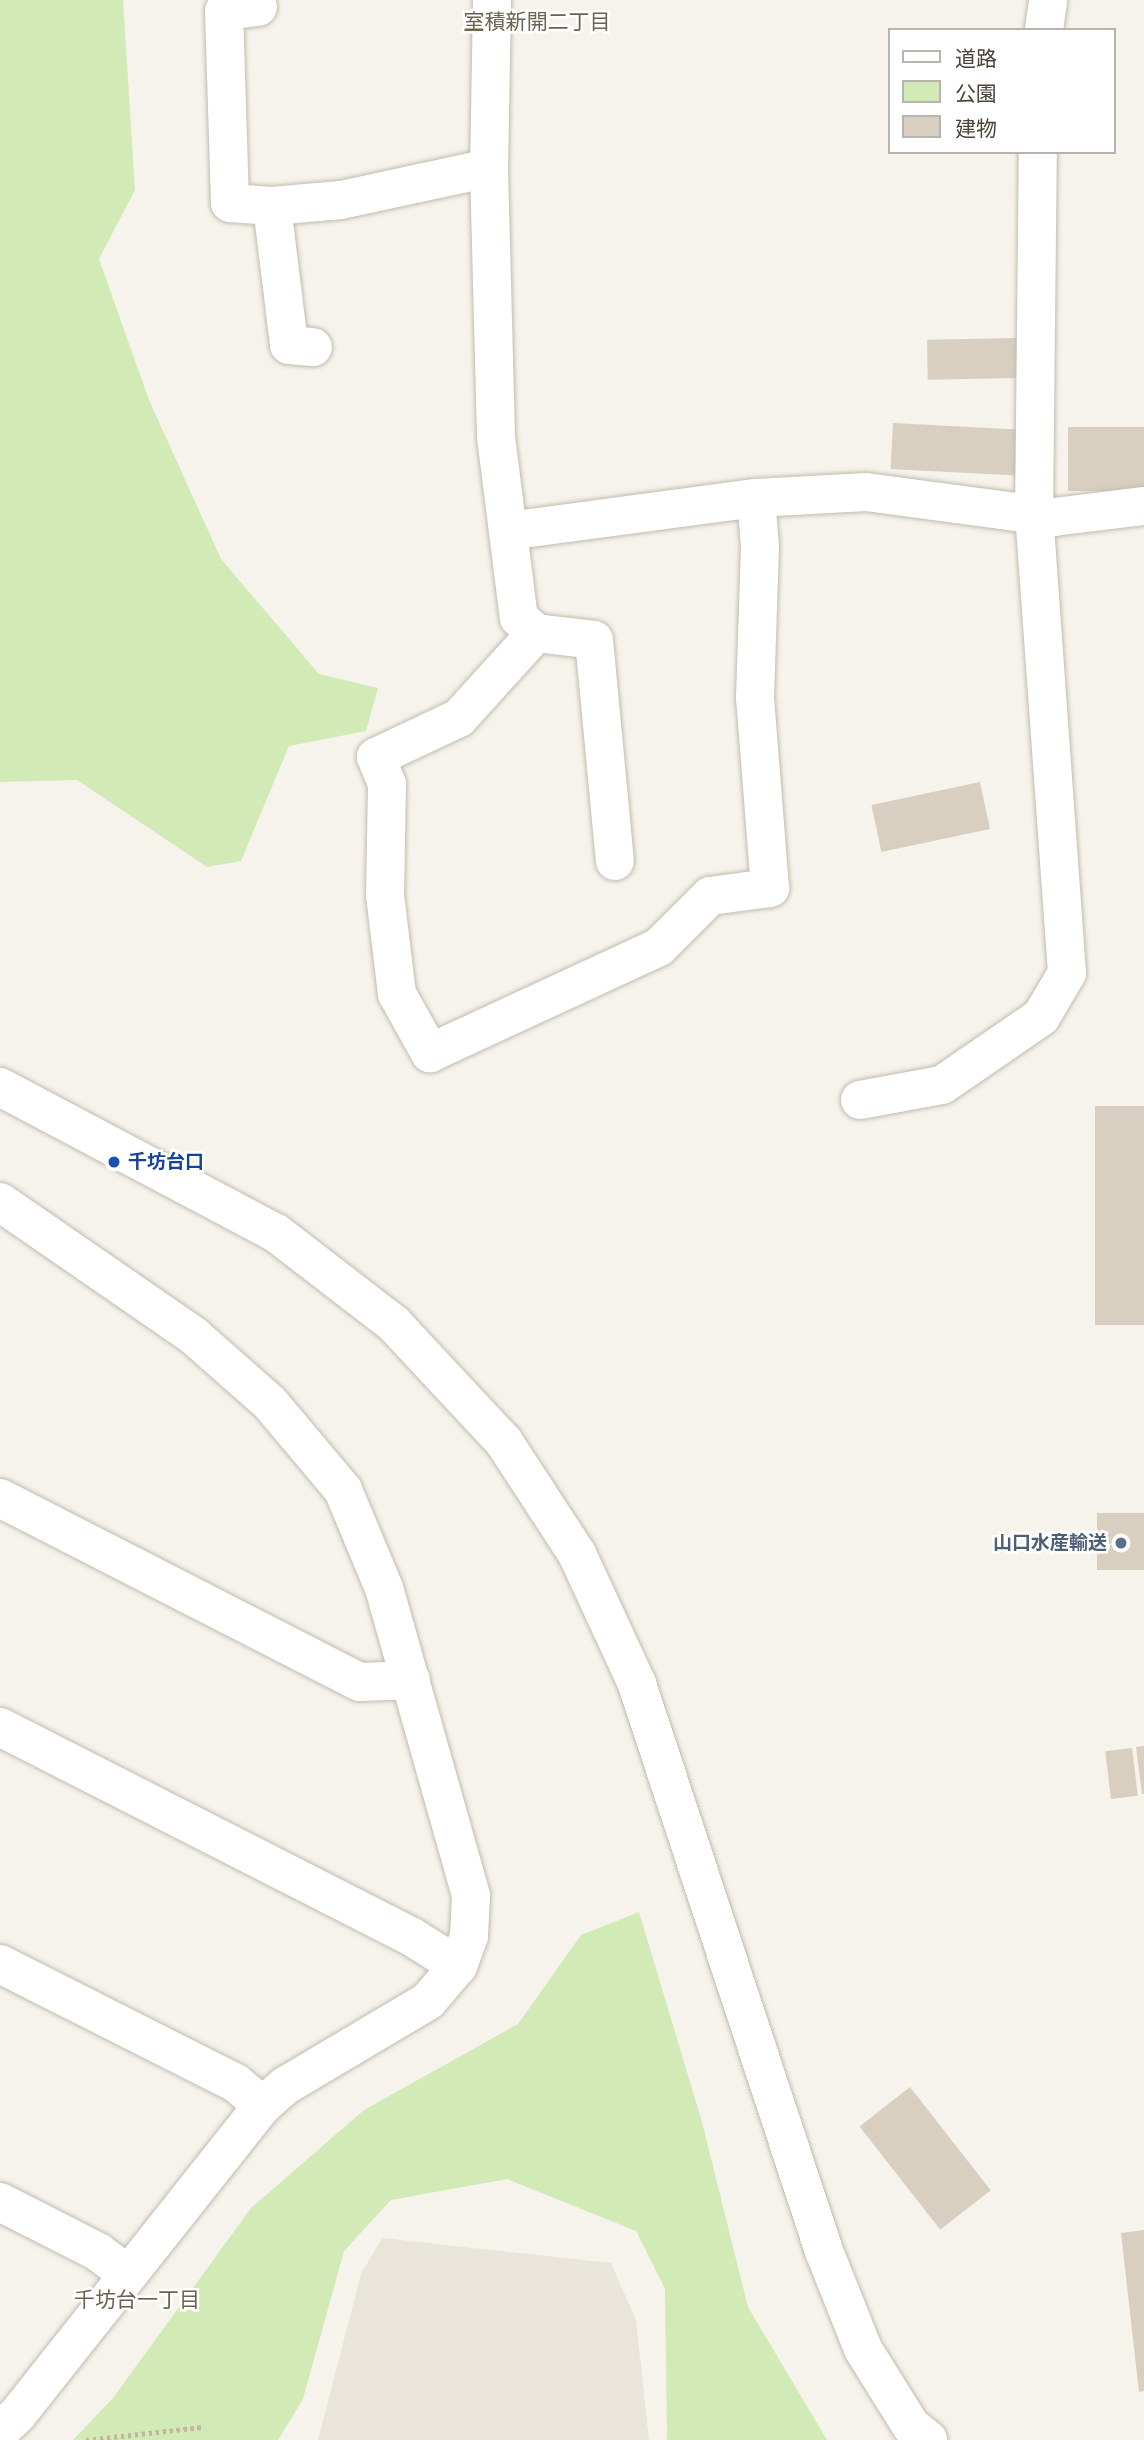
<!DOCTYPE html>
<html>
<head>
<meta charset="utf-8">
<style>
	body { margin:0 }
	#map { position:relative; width:1144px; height:2440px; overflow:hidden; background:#f6f3ec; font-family:"Open Sans","Noto Sans JP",sans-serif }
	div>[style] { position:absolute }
	.residential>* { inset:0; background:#eae5da }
	.green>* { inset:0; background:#d2eab5 }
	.building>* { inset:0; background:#d8cfc1; transform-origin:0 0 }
	.path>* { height:4.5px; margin-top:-2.25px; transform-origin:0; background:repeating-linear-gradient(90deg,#c4b79f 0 3.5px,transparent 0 7px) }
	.roads { filter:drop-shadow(0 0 2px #c2bbae) drop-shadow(0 0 2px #c2bbae) }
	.minor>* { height:38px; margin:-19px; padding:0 19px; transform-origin:19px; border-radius:19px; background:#fff }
	.dots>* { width:19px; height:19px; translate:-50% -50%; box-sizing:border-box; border:4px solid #fff; border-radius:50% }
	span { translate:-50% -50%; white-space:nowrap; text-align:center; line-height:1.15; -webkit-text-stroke:5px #fff; paint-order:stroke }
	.transit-label { font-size:19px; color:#164399; font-weight:700 }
	.left { translate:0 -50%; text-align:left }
	.service-label { font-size:19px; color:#4e5e75; font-weight:700 }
	.right { translate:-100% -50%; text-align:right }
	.neighbourhood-label { font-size:21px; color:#6e6250 }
	.legend { position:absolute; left:888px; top:28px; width:228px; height:126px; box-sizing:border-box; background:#fff; border:2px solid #b7b4b0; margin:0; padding:9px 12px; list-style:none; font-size:21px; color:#4b4439 }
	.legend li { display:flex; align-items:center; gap:14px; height:35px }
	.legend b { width:35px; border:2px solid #b7b4b0 }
</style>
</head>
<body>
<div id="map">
	<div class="residential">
		<i style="clip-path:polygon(382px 2238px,611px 2263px,636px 2320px,649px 2440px,318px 2440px,361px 2274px)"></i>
	</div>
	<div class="green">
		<i style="clip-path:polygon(0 0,123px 0,135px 190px,99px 259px,149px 400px,221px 559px,319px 674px,378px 688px,366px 731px,289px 746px,241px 861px,207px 867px,77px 780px,0 782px)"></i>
		<i style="clip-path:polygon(639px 1912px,702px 2122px,748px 2307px,827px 2440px,667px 2440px,665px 2289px,636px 2231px,507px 2179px,391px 2200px,344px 2251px,303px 2399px,278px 2440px,73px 2440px,113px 2398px,251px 2208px,364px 2110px,518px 2024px,581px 1935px)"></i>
	</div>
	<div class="building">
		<i style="left:1022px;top:338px;width:40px;height:95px;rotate:89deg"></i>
		<i style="left:893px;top:423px;width:126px;height:46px;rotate:3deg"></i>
		<i style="left:1144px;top:427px;width:64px;height:76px;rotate:90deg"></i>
		<i style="left:980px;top:782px;width:48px;height:111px;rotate:78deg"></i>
		<i style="left:1144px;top:1106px;width:219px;height:49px;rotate:90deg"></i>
		<i style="left:1144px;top:1513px;width:57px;height:47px;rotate:90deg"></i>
		<i style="clip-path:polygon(1144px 1746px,1144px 1794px,1142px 1794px,1136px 1747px)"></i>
		<i style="left:1132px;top:1748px;width:48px;height:27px;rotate:83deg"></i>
		<i style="left:910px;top:2087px;width:131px;height:64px;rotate:52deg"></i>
		<i style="clip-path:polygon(1144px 2230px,1144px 2391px,1139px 2392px,1121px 2233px)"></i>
	</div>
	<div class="path">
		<i style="left:86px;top:2440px;width:117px;rotate:-6.4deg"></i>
	</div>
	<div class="roads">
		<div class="minor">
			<i style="left:492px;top:0;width:168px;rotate:91deg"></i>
			<i style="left:489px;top:168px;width:269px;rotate:88.5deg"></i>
			<i style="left:496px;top:437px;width:182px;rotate:82.8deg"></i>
			<i style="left:519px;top:618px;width:23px;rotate:41deg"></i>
			<i style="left:536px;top:633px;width:58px;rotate:6.9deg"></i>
			<i style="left:594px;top:640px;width:222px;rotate:84.6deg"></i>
			<i style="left:258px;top:7px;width:34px;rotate:173deg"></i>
			<i style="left:224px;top:11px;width:192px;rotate:88.2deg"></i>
			<i style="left:230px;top:203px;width:42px;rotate:4.1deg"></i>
			<i style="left:272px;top:206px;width:69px;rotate:-5deg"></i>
			<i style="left:341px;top:200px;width:151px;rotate:-12.2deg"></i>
			<i style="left:1044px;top:30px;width:30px;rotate:-82deg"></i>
			<i style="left:272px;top:206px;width:140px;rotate:83deg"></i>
			<i style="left:289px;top:345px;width:24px;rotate:5deg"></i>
			<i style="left:508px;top:531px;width:250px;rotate:-7.6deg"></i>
			<i style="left:756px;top:498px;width:110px;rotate:-3.1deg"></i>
			<i style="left:866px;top:492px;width:190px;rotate:7.6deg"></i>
			<i style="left:1054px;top:517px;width:91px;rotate:-7deg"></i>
			<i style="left:536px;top:633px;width:115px;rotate:132.2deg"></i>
			<i style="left:459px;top:718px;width:92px;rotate:154.8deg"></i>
			<i style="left:376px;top:757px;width:29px;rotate:68deg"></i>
			<i style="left:387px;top:784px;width:111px;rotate:91deg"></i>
			<i style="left:385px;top:895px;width:100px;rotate:83.1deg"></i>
			<i style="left:397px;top:994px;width:68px;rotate:60.8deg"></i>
			<i style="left:430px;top:1053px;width:252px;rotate:-24.8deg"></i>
			<i style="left:659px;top:947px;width:72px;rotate:-45deg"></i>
			<i style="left:710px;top:896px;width:61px;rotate:-7.6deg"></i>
			<i style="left:770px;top:888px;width:191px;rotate:-94.5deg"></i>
			<i style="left:755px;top:698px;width:152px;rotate:-88.1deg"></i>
			<i style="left:760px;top:546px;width:48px;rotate:-94.8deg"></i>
			<i style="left:0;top:1087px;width:312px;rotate:27.9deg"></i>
			<i style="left:276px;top:1233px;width:149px;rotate:37.6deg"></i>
			<i style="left:394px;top:1324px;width:161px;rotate:47deg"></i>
			<i style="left:504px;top:1442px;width:134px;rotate:56.9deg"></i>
			<i style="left:577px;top:1554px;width:143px;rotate:65.2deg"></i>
			<i style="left:637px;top:1684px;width:597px;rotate:71.75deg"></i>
			<i style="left:824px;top:2251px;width:105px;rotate:68.3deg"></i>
			<i style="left:863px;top:2349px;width:91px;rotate:58.1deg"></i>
			<i style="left:911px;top:2426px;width:22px;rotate:39deg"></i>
			<i style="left:860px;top:1100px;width:83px;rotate:-10.4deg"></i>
			<i style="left:942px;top:1085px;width:120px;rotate:-34.5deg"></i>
			<i style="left:1041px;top:1017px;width:51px;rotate:-59.4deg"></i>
			<i style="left:1067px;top:973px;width:458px;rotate:-94.1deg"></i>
			<i style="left:1034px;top:516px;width:364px;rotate:-89.4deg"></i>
			<i style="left:0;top:1202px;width:236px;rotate:34.6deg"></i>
			<i style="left:194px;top:1336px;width:101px;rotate:41.4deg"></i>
			<i style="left:270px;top:1403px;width:114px;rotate:50deg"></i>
			<i style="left:343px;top:1490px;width:106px;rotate:67.3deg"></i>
			<i style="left:384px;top:1588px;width:320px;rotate:74.2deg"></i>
			<i style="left:471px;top:1896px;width:40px;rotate:92.9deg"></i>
			<i style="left:469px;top:1936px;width:32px;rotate:110deg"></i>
			<i style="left:458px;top:1966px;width:46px;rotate:130.6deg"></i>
			<i style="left:428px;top:2001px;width:166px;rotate:149.3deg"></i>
			<i style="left:285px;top:2086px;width:30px;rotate:139deg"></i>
			<i style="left:262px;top:2106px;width:394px;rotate:128.4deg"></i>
			<i style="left:17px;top:2415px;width:23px;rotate:137deg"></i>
			<i style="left:0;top:1498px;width:404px;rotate:27.1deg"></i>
			<i style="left:360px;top:1682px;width:51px;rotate:-2.2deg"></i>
			<i style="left:0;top:1727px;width:462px;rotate:27deg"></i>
			<i style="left:412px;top:1937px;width:54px;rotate:32.2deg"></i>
			<i style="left:0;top:1964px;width:264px;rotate:26.8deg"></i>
			<i style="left:236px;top:2083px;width:35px;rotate:41deg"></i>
			<i style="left:0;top:2202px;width:110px;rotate:27deg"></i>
			<i style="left:98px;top:2252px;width:36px;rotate:37deg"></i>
		</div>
	</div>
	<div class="dots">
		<i style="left:114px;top:1162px;background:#1a4fb4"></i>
		<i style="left:1121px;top:1543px;background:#5c6f8a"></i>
	</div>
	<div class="transit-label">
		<span class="left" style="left:128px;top:1162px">千坊台口</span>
	</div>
	<div class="service-label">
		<span class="right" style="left:1107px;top:1543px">山口水産輸送</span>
	</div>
	<div class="neighbourhood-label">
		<span style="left:537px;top:21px">室積新開二丁目</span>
		<span style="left:137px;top:2299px">千坊台一丁目</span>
	</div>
	<ul class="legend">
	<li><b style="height:9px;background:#fff"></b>道路</li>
	<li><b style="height:19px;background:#d2eab5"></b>公園</li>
	<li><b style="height:19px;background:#d8cfc1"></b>建物</li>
	</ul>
</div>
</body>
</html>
